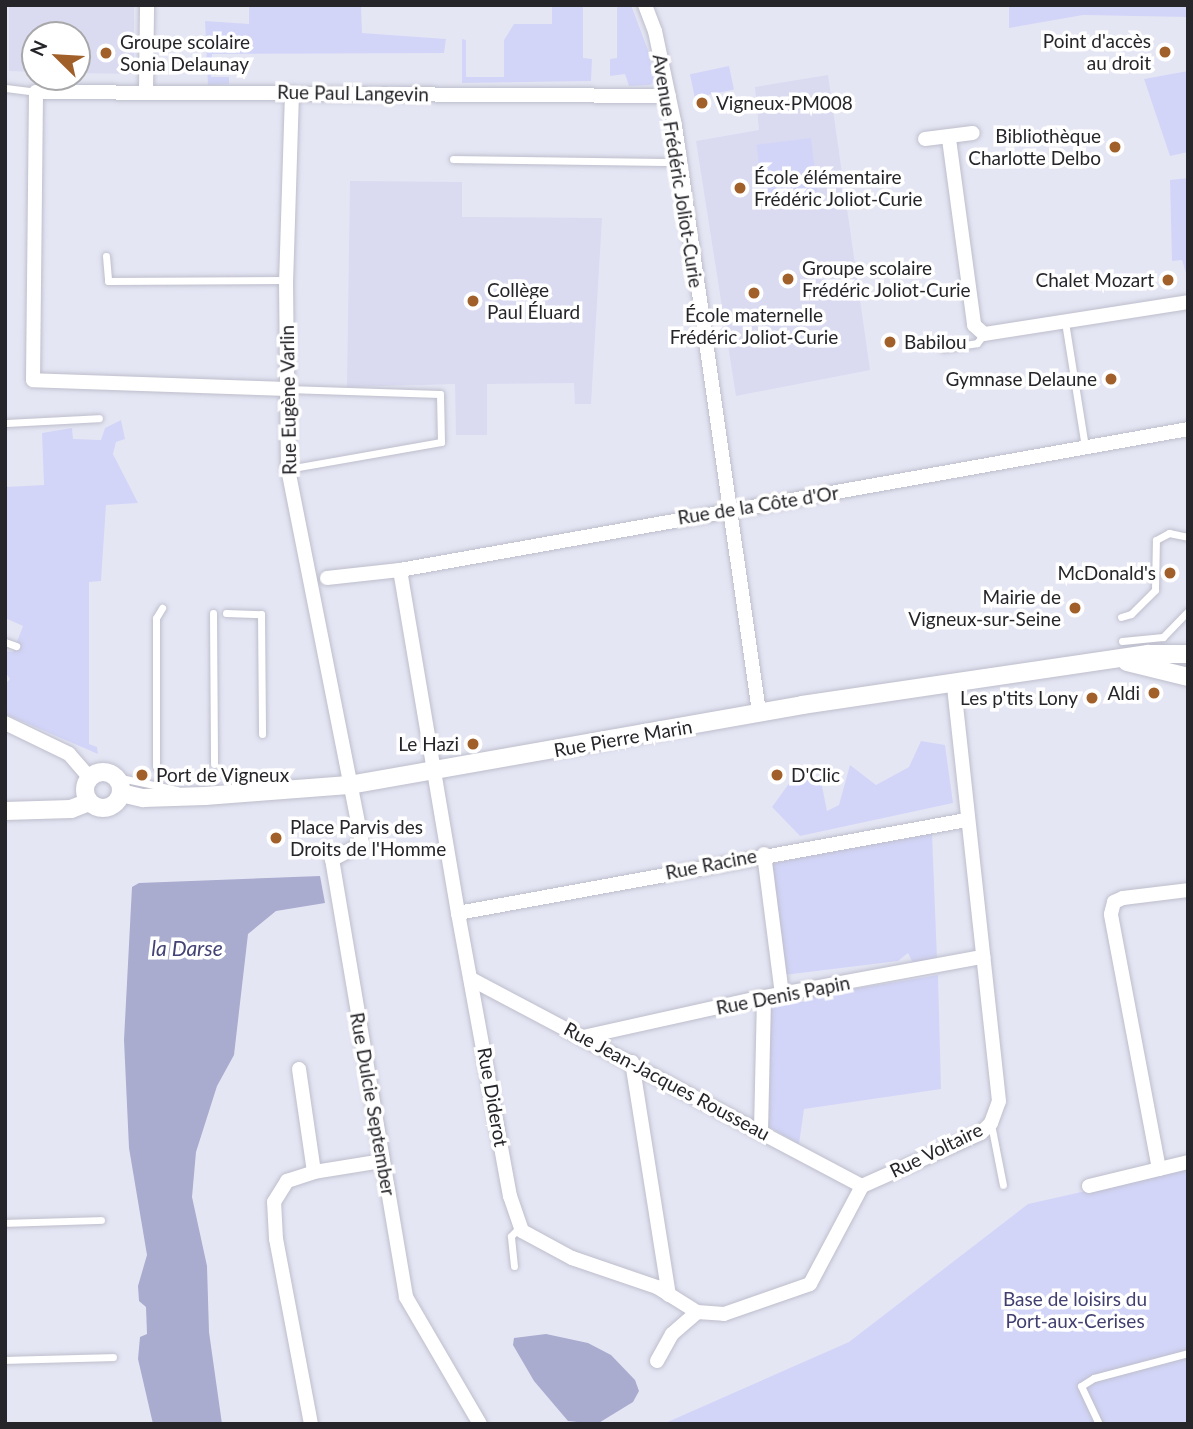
<!DOCTYPE html>
<html>
<head>
<meta charset="utf-8">
<style>
	body { margin:0 }
	#map { position:relative; width:1193px; height:1429px; overflow:hidden; background:#e5e6f4; font-family:Lato,sans-serif }
	div>[style] { position:absolute }
	.built>* { inset:0; background:#dadbf1 }
	.green>* { inset:0; background:#d3d5f8; transform-origin:0 0 }
	.water>* { inset:0; background:#a9abcf }
	.roads { filter:drop-shadow(0 0 2px #bdbecc) drop-shadow(0 0 2px #bdbecc) }
	.service>* { height:7px; margin:-3.5px; padding:0 3.5px; transform-origin:3.5px; border-radius:3.5px; background:#fff }
	.minor>* { height:14px; margin:-7px; padding:0 7px; transform-origin:7px; border-radius:7px; background:#fff }
	.tertiary>* { height:18px; margin:-9px; padding:0 9px; transform-origin:9px; border-radius:9px; background:#fff }
	.tertiary>.ring { margin:-9px; padding:0; box-sizing:content-box; background:none; border:18px solid #fff; border-radius:50% }
	.dots>* { width:19px; height:19px; translate:-50% -50%; box-sizing:border-box; border:4px solid #fff; border-radius:50% }
	span { translate:-50% -50%; white-space:nowrap; text-align:center; line-height:1.15; -webkit-text-stroke:7px #fff; paint-order:stroke }
	.poi-label { font-size:19px; color:#25252a }
	.right { translate:-100% -50%; text-align:right }
	.left { translate:0 -50%; text-align:left }
	.street-label { font-size:19px; color:#25252a }
	.park-label { font-size:19px; color:#403f70 }
	.water-label { font-size:21px; color:#444375; font-style:italic }
	.frame { position:absolute; inset:0; border:7px solid #25252a; pointer-events:none }
	.north { position:absolute; left:21px; top:21px; width:70px; height:70px; box-sizing:border-box; background:#fff; border:2px solid #a8a8aa; border-radius:50%; rotate:294deg; font-size:19px; font-weight:700; line-height:28px; text-align:center; color:#25252a }
	.north::after { content:''; display:block; margin:auto; width:24px; height:32px; background:#a1602a; clip-path:polygon(50% 0,100% 100%,50% 72%,0 100%) }
</style>
</head>
<body>
<div id="map">
	<div class="built">
		<i style="clip-path:polygon(9px 5px,134px 5px,134px 74px,77px 73px,77px 35px,35px 35px,35px 72px,9px 71px)"></i>
		<i style="clip-path:polygon(828px 75px,870px 370px,736px 396px,696px 141px,759px 130px,755px 87px)"></i>
		<i style="clip-path:polygon(350px 181px,462px 182px,462px 217px,602px 218px,591px 404px,575px 404px,574px 383px,487px 384px,487px 435px,456px 435px,455px 384px,347px 387px)"></i>
	</div>
	<div class="green">
		<i style="clip-path:polygon(249px 5px,361px 5px,362px 33px,446px 39px,444px 53px,212px 54px,211px 77px,229px 77px,229px 84px,208px 85px,205px 21px,249px 24px)"></i>
		<i style="clip-path:polygon(552px 5px,583px 5px,583px 58px,592px 59px,591px 81px,462px 83px,462px 39px,466px 40px,466px 77px,504px 77px,504px 40px,514px 24px,552px 24px)"></i>
		<i style="clip-path:polygon(617px 5px,631px 5px,649px 53px,654px 82px,650px 85px,629px 86px,625px 74px,610px 76px,610px 59px,617px 58px)"></i>
		<i style="clip-path:polygon(1009px 5px,1188px 5px,1188px 17px,1083px 15px,1009px 28px)"></i>
		<i style="left:729px;top:66px;width:24px;height:40px;rotate:78deg"></i>
		<i style="clip-path:polygon(1188px 71px,1188px 152px,1170px 156px,1144px 79px)"></i>
		<i style="left:811px;top:138px;width:60px;height:55px;rotate:83deg"></i>
		<i style="clip-path:polygon(1188px 178px,1188px 276px,1187px 276px,1182px 260px,1172px 261px,1170px 180px)"></i>
		<i style="clip-path:polygon(121px 420px,125px 439px,116px 442px,113px 454px,138px 503px,106px 505px,101px 581px,89px 582px,89px 744px,97px 747px,98px 754px,5px 714px,5px 684px,10px 679px,5px 672px,5px 651px,13px 652px,23px 626px,5px 618px,5px 487px,44px 485px,42px 433px,72px 428px,73px 439px,101px 440px,105px 428px)"></i>
		<i style="clip-path:polygon(921px 741px,945px 745px,953px 803px,800px 836px,772px 807px,793px 778px,821px 781px,827px 811px,839px 805px,850px 765px,876px 785px,909px 767px)"></i>
		<i style="clip-path:polygon(932px 833px,937px 959px,913px 963px,908px 953px,898px 961px,784px 975px,768px 865px,886px 838px,894px 841px)"></i>
		<i style="clip-path:polygon(938px 975px,941px 1089px,804px 1109px,799px 1144px,769px 1127px,771px 1008px,806px 1001px,805px 997px)"></i>
		<i style="clip-path:polygon(1188px 1168px,1188px 1424px,663px 1424px,849px 1342px,1028px 1204px)"></i>
	</div>
	<div class="water">
		<i style="clip-path:polygon(320px 876px,325px 903px,276px 911px,248px 934px,234px 1055px,217px 1086px,196px 1152px,192px 1197px,207px 1266px,209px 1332px,222px 1424px,153px 1424px,138px 1359px,140px 1337px,147px 1334px,146px 1307px,139px 1301px,138px 1286px,147px 1255px,129px 1148px,124px 1040px,132px 887px,139px 883px)"></i>
		<i style="clip-path:polygon(546px 1334px,588px 1343px,611px 1355px,635px 1380px,639px 1391px,633px 1402px,597px 1424px,568px 1421px,534px 1381px,513px 1345px,514px 1338px)"></i>
	</div>
	<div class="roads">
		<div class="service">
			<i style="left:5px;top:88px;width:31px;rotate:7deg"></i>
			<i style="left:453px;top:159px;width:226px;rotate:0.8deg"></i>
			<i style="left:106px;top:256px;width:25px;rotate:85deg"></i>
			<i style="left:108px;top:281px;width:178px;rotate:-0.3deg"></i>
			<i style="left:1065px;top:322px;width:127px;rotate:80.9deg"></i>
			<i style="left:943px;top:348px;width:34px;rotate:-8deg"></i>
			<i style="left:977px;top:343px;width:11px;rotate:-52deg"></i>
			<i style="left:287px;top:389px;width:153px;rotate:1.9deg"></i>
			<i style="left:440px;top:394px;width:48px;rotate:88.8deg"></i>
			<i style="left:441px;top:442px;width:155px;rotate:170deg"></i>
			<i style="left:5px;top:423px;width:94px;rotate:-3deg"></i>
			<i style="left:213px;top:613px;width:151px;rotate:89.6deg"></i>
			<i style="left:226px;top:613px;width:35px;rotate:2deg"></i>
			<i style="left:261px;top:614px;width:120px;rotate:89.5deg"></i>
			<i style="left:1121px;top:617px;width:10px;rotate:-17deg"></i>
			<i style="left:1131px;top:614px;width:34px;rotate:-45deg"></i>
			<i style="left:1155px;top:590px;width:50px;rotate:-88.9deg"></i>
			<i style="left:1156px;top:540px;width:15px;rotate:-28deg"></i>
			<i style="left:1169px;top:533px;width:19px;rotate:12deg"></i>
			<i style="left:1122px;top:641px;width:41px;rotate:-5.6deg"></i>
			<i style="left:1163px;top:637px;width:36px;rotate:-46deg"></i>
			<i style="left:5px;top:642px;width:12px;rotate:20deg"></i>
			<i style="left:156px;top:766px;width:148px;rotate:-90deg"></i>
			<i style="left:156px;top:618px;width:12px;rotate:-59deg"></i>
			<i style="left:116px;top:777px;width:62px;rotate:12deg"></i>
			<i style="left:991px;top:1124px;width:62px;rotate:78.9deg"></i>
			<i style="left:5px;top:1223px;width:96px;rotate:-1.8deg"></i>
			<i style="left:514px;top:1266px;width:30px;rotate:-96deg"></i>
			<i style="left:511px;top:1236px;width:13px;rotate:-45deg"></i>
			<i style="left:5px;top:1360px;width:108px;rotate:-1.6deg"></i>
			<i style="left:1099px;top:1424px;width:42px;rotate:-115.3deg"></i>
			<i style="left:1081px;top:1386px;width:15px;rotate:-32deg"></i>
			<i style="left:1094px;top:1378px;width:97px;rotate:-14.9deg"></i>
		</div>
		<div class="minor">
			<i style="left:645px;top:5px;width:28px;rotate:69deg"></i>
			<i style="left:655px;top:31px;width:97px;rotate:78.1deg"></i>
			<i style="left:675px;top:126px;width:592px;rotate:81.84deg"></i>
			<i style="left:146px;top:91px;width:86px;rotate:-89.3deg"></i>
			<i style="left:292px;top:93px;width:187px;rotate:91.8deg"></i>
			<i style="left:286px;top:280px;width:189px;rotate:89.4deg"></i>
			<i style="left:288px;top:469px;width:382px;rotate:78.8deg"></i>
			<i style="left:362px;top:844px;width:34px;rotate:153deg"></i>
			<i style="left:332px;top:859px;width:444px;rotate:80.4deg"></i>
			<i style="left:406px;top:1297px;width:147px;rotate:59.8deg"></i>
			<i style="left:925px;top:139px;width:48px;rotate:-7.1deg"></i>
			<i style="left:949px;top:139px;width:188px;rotate:82.3deg"></i>
			<i style="left:974px;top:325px;width:13px;rotate:42deg"></i>
			<i style="left:984px;top:334px;width:206px;rotate:-8.9deg"></i>
			<i style="left:287px;top:389px;width:254px;rotate:-178deg"></i>
			<i style="left:33px;top:380px;width:288px;rotate:-89.4deg"></i>
			<i style="left:36px;top:92px;width:633px;rotate:0.36deg"></i>
			<i style="left:400px;top:570px;width:348px;rotate:80.4deg"></i>
			<i style="left:458px;top:913px;width:288px;rotate:79.6deg"></i>
			<i style="left:510px;top:1196px;width:37px;rotate:71deg"></i>
			<i style="left:522px;top:1231px;width:57px;rotate:28.4deg"></i>
			<i style="left:572px;top:1258px;width:90px;rotate:18.8deg"></i>
			<i style="left:657px;top:1287px;width:47px;rotate:32deg"></i>
			<i style="left:327px;top:578px;width:73px;rotate:-6.3deg"></i>
			<i style="left:400px;top:570px;width:801px;rotate:-10.14deg"></i>
			<i style="left:5px;top:723px;width:71px;rotate:25.8deg"></i>
			<i style="left:69px;top:754px;width:32px;rotate:49deg"></i>
			<i style="left:764px;top:854px;width:141px;rotate:82.7deg"></i>
			<i style="left:458px;top:913px;width:516px;rotate:-10.37deg"></i>
			<i style="left:471px;top:979px;width:442px;rotate:27.9deg"></i>
			<i style="left:583px;top:1037px;width:185px;rotate:-12.5deg"></i>
			<i style="left:764px;top:997px;width:223px;rotate:-10.4deg"></i>
			<i style="left:632px;top:1062px;width:236px;rotate:81deg"></i>
			<i style="left:299px;top:1069px;width:104px;rotate:81.7deg"></i>
			<i style="left:761px;top:1130px;width:133px;rotate:-88.7deg"></i>
			<i style="left:1159px;top:1169px;width:259px;rotate:-100.7deg"></i>
			<i style="left:1111px;top:914px;width:12px;rotate:-76deg"></i>
			<i style="left:1114px;top:902px;width:10px;rotate:-24deg"></i>
			<i style="left:1123px;top:898px;width:65px;rotate:-7deg"></i>
			<i style="left:1089px;top:1186px;width:102px;rotate:-13.6deg"></i>
			<i style="left:657px;top:1361px;width:31px;rotate:-61deg"></i>
			<i style="left:672px;top:1334px;width:33px;rotate:-41deg"></i>
			<i style="left:697px;top:1312px;width:27px;rotate:4deg"></i>
			<i style="left:724px;top:1314px;width:91px;rotate:-19.2deg"></i>
			<i style="left:810px;top:1284px;width:111px;rotate:-62deg"></i>
			<i style="left:862px;top:1186px;width:130px;rotate:-24deg"></i>
			<i style="left:981px;top:1133px;width:14px;rotate:-45deg"></i>
			<i style="left:991px;top:1123px;width:23px;rotate:-70deg"></i>
			<i style="left:999px;top:1101px;width:418px;rotate:-96.2deg"></i>
			<i style="left:311px;top:1424px;width:188px;rotate:-100.7deg"></i>
			<i style="left:276px;top:1239px;width:37px;rotate:-93deg"></i>
			<i style="left:274px;top:1202px;width:25px;rotate:-58deg"></i>
			<i style="left:287px;top:1181px;width:28px;rotate:-18deg"></i>
			<i style="left:314px;top:1172px;width:69px;rotate:-9.2deg"></i>
		</div>
		<div class="tertiary">
			<i style="left:1127px;top:662px;width:63px;rotate:13.8deg"></i>
			<i class="ring" style="left:85px;top:772px;width:18px;height:18px"></i>
			<i style="left:121px;top:793px;width:23px;rotate:13deg"></i>
			<i style="left:143px;top:798px;width:62px;rotate:-1.8deg"></i>
			<i style="left:205px;top:796px;width:144px;rotate:-4.4deg"></i>
			<i style="left:349px;top:785px;width:460px;rotate:-10deg"></i>
			<i style="left:802px;top:705px;width:350px;rotate:-8.4deg"></i>
			<i style="left:1148px;top:654px;width:40px"></i>
			<i style="left:5px;top:811px;width:66px;rotate:-1.7deg"></i>
			<i style="left:71px;top:809px;width:19px;rotate:-21deg"></i>
		</div>
	</div>
	<div class="dots">
		<i style="left:1165px;top:52px;background:#a1602a"></i>
		<i style="left:106px;top:53px;background:#a1602a"></i>
		<i style="left:702px;top:103px;background:#a1602a"></i>
		<i style="left:1115px;top:147px;background:#a1602a"></i>
		<i style="left:740px;top:188px;background:#a1602a"></i>
		<i style="left:788px;top:279px;background:#a1602a"></i>
		<i style="left:1168px;top:280px;background:#a1602a"></i>
		<i style="left:754px;top:293px;background:#a1602a"></i>
		<i style="left:473px;top:301px;background:#a1602a"></i>
		<i style="left:890px;top:342px;background:#a1602a"></i>
		<i style="left:1111px;top:379px;background:#a1602a"></i>
		<i style="left:1170px;top:573px;background:#a1602a"></i>
		<i style="left:1075px;top:608px;background:#a1602a"></i>
		<i style="left:1154px;top:693px;background:#a1602a"></i>
		<i style="left:1092px;top:698px;background:#a1602a"></i>
		<i style="left:473px;top:744px;background:#a1602a"></i>
		<i style="left:142px;top:775px;background:#a1602a"></i>
		<i style="left:777px;top:775px;background:#a1602a"></i>
		<i style="left:276px;top:838px;background:#a1602a"></i>
	</div>
	<div class="poi-label">
		<span class="right" style="left:1151px;top:52px">Point d'accès<br>au droit</span>
		<span class="left" style="left:120px;top:53px">Groupe scolaire<br>Sonia Delaunay</span>
		<span class="left" style="left:716px;top:103px">Vigneux-PM008</span>
		<span class="right" style="left:1101px;top:147px">Bibliothèque<br>Charlotte Delbo</span>
		<span class="left" style="left:754px;top:188px">École élémentaire<br>Frédéric Joliot-Curie</span>
		<span class="left" style="left:802px;top:279px">Groupe scolaire<br>Frédéric Joliot-Curie</span>
		<span class="right" style="left:1154px;top:280px">Chalet Mozart</span>
		<span class="left" style="left:487px;top:301px">Collège<br>Paul Éluard</span>
		<span style="left:754px;top:326px">École maternelle<br>Frédéric Joliot-Curie</span>
		<span class="left" style="left:904px;top:342px">Babilou</span>
		<span class="right" style="left:1097px;top:379px">Gymnase Delaune</span>
		<span class="right" style="left:1156px;top:573px">McDonald's</span>
		<span class="right" style="left:1061px;top:608px">Mairie de<br>Vigneux-sur-Seine</span>
		<span class="right" style="left:1140px;top:693px">Aldi</span>
		<span class="right" style="left:1078px;top:698px">Les p'tits Lony</span>
		<span class="right" style="left:459px;top:744px">Le Hazi</span>
		<span class="left" style="left:156px;top:775px">Port de Vigneux</span>
		<span class="left" style="left:791px;top:775px">D'Clic</span>
		<span class="left" style="left:290px;top:838px">Place Parvis des<br>Droits de l'Homme</span>
	</div>
	<div class="street-label">
		<span style="left:353px;top:93px;rotate:1deg">Rue Paul Langevin</span>
		<span style="left:678px;top:171px;rotate:81deg">Avenue Frédéric Joliot-Curie</span>
		<span style="left:288px;top:400px;rotate:-91deg">Rue Eugène Varlin</span>
		<span style="left:758px;top:505px;rotate:-9deg">Rue de la Côte d'Or</span>
		<span style="left:623px;top:738px;rotate:-10deg">Rue Pierre Marin</span>
		<span style="left:711px;top:864px;rotate:-11deg">Rue Racine</span>
		<span style="left:783px;top:995px;rotate:-11deg">Rue Denis Papin</span>
		<span style="left:667px;top:1081px;rotate:28deg">Rue Jean-Jacques Rousseau</span>
		<span style="left:493px;top:1097px;rotate:80deg">Rue Diderot</span>
		<span style="left:373px;top:1104px;rotate:80deg">Rue Dulcie September</span>
		<span style="left:936px;top:1150px;rotate:-26deg">Rue Voltaire</span>
	</div>
	<div class="park-label">
		<span style="left:1075px;top:1310px">Base de loisirs du<br>Port-aux-Cerises</span>
	</div>
	<div class="water-label">
		<span style="left:187px;top:948px">la Darse</span>
	</div>
	<div class="frame"></div>
	<div class="north">N</div>
</div>
</body>
</html>
